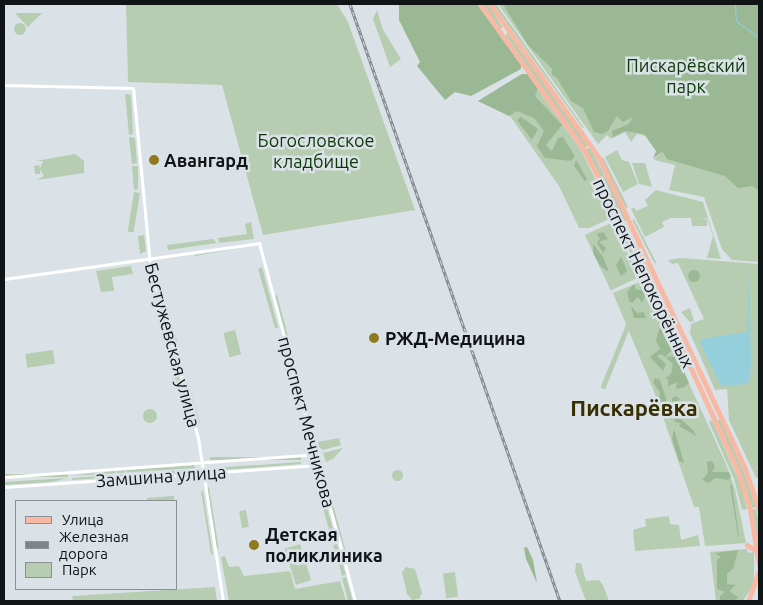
<!DOCTYPE html>
<html>
<head>
<meta charset="utf-8">
<style>
	body { margin:0 }
	#map { position:relative; width:763px; height:605px; overflow:hidden; background:#dae2e8; font-family:Ubuntu,sans-serif }
	div>[style] { position:absolute }
	.green>* { inset:0; background:#b6cdb2; transform-origin:0 0 }
	.round { border-radius:50% }
	.forest>* { inset:0; background:#99b893 }
	.water>* { inset:0; background:#94cfdb }
	.stream>* { height:1px; margin:-0.5px; padding:0 0.5px; transform-origin:0.5px; border-radius:0.5px; background:#94cfdb }
	.tertiary>* { height:3px; margin:-1.5px; padding:0 1.5px; transform-origin:1.5px; border-radius:1.5px; background:#fff }
	.primary>* { height:5px; margin:-2.5px; padding:0 2.5px; transform-origin:2.5px; border-radius:2.5px; background:#f8b9a4 }
	.rail>* { height:3px; margin-top:-1.5px; transform-origin:0; background:repeating-linear-gradient(90deg,#dae2e8 0 4px,#7e8488 0 8px); box-sizing:border-box; border-block:1px solid #7e8488 }
	.dots>* { width:14px; height:14px; translate:-50% -50%; box-sizing:border-box; border:2px solid #dae2e8; border-radius:50% }
	span { translate:-50% -50%; white-space:nowrap; text-align:center; line-height:1.15; -webkit-text-stroke:5px #dae2e8; paint-order:stroke }
	.park-label { font-size:18px; color:#0b3804 }
	.poi-label { font-size:18px; color:#111416; font-weight:700 }
	.left { translate:0 -50%; text-align:left }
	.street-label { font-size:18px; color:#111416 }
	.district-label { font-size:22px; color:#382e02; font-weight:700 }
	.frame { position:absolute; inset:0; border:5px solid #111416; pointer-events:none }
	.legend { position:absolute; left:15px; top:500px; width:162px; height:90px; box-sizing:border-box; background:#dae2e8; border:1px solid #8a9094; margin:0; padding:6px 9px; list-style:none; font-size:15px; color:#111416 }
	.legend li { display:flex; align-items:center; gap:10px; height:25px }
	.legend b { width:25px; border:1px solid #8a9094 }
</style>
</head>
<body>
<div id="map">
	<div class="green">
		<i style="clip-path:polygon(126px 4px,337px 4px,348px 22px,415px 210px,263px 235px,222px 85px,128px 82px)"></i>
		<i style="clip-path:polygon(482px 4px,488px 4px,503px 28px,500px 28px)"></i>
		<i style="clip-path:polygon(493px 4px,496px 4px,585px 129px,582px 127px)"></i>
		<i style="clip-path:polygon(498px 4px,759px 4px,759px 262px,732px 260px,722px 249px,704px 197px,669px 190px,675px 165px,654px 160px,659px 154px,646px 136px,637px 134px,631px 142px,625px 132px,611px 139px,607px 135px,598px 144px)"></i>
		<i style="clip-path:polygon(377px 10px,383px 30px,401px 59px,390px 67px,373px 19px)"></i>
		<i style="clip-path:polygon(15px 13px,42px 13px,28px 27px)"></i>
		<i class="round" style="left:14px;top:23px;width:12px;height:12px"></i>
		<i style="clip-path:polygon(507px 32px,589px 145px,585px 148px,506px 36px)"></i>
		<i style="clip-path:polygon(522px 74px,527px 74px,581px 150px,614px 217px,589px 228px,579px 228px,559px 186px,510px 116px,478px 101px)"></i>
		<i style="clip-path:polygon(125px 94px,131px 95px,133px 134px,129px 135px)"></i>
		<i style="clip-path:polygon(129px 137px,135px 138px,137px 163px,132px 164px)"></i>
		<i style="clip-path:polygon(590px 147px,627px 220px,624px 221px,586px 149px)"></i>
		<i style="clip-path:polygon(617px 150px,622px 160px,629px 162px,638px 184px,623px 192px,605px 157px)"></i>
		<i style="clip-path:polygon(75px 154px,84px 161px,84px 173px,37px 180px,44px 176px,40px 170px,40px 174px,35px 174px,34px 166px,39px 165px,40px 169px,43px 161px,36px 161px)"></i>
		<i style="clip-path:polygon(603px 157px,628px 207px,626px 208px,602px 161px)"></i>
		<i style="clip-path:polygon(632px 163px,645px 163px,652px 187px,639px 184px)"></i>
		<i style="clip-path:polygon(132px 166px,138px 166px,138px 189px,134px 190px)"></i>
		<i style="clip-path:polygon(656px 190px,703px 202px,721px 259px,707px 258px,713px 236px,707px 218px,700px 218px,707px 219px,707px 226px,692px 226px,691px 218px,671px 218px,662px 222px,664px 227px,645px 237px,631px 209px,634px 207px,636px 211px,648px 206px,645px 200px)"></i>
		<i style="left:134px;top:192px;width:6px;height:40px;rotate:9deg"></i>
		<i style="left:634px;top:219px;width:49px;height:2px;rotate:63deg"></i>
		<i style="clip-path:polygon(251px 222px,254px 239px,219px 243px,218px 238px,247px 234px,245px 224px)"></i>
		<i style="left:613px;top:222px;width:61px;height:31px;rotate:65deg"></i>
		<i style="clip-path:polygon(623px 233px,644px 271px,642px 276px,621px 234px)"></i>
		<i style="clip-path:polygon(144px 235px,146px 251px,140px 254px,138px 236px)"></i>
		<i style="clip-path:polygon(213px 239px,217px 243px,168px 250px,167px 245px)"></i>
		<i style="clip-path:polygon(251px 246px,195px 256px,194px 255px)"></i>
		<i style="clip-path:polygon(681px 258px,759px 264px,759px 477px,756px 478px,729px 420px,727px 389px,715px 390px,690px 333px,691px 324px,704px 319px,678px 263px,672px 264px,668px 260px)"></i>
		<i style="clip-path:polygon(131px 266px,133px 274px,112px 277px,114px 291px,101px 292px,96px 271px)"></i>
		<i style="clip-path:polygon(262px 267px,278px 327px,278px 328px,275px 328px,258px 269px)"></i>
		<i style="left:644px;top:280px;width:5px;height:116px;rotate:22deg"></i>
		<i style="clip-path:polygon(642px 281px,726px 464px,735px 489px,746px 543px,705px 546px,699px 507px,694px 507px,655px 394px,613px 293px)"></i>
		<i style="left:277px;top:295px;width:66px;height:3px;rotate:75deg"></i>
		<i style="clip-path:polygon(690px 308px,694px 321px,690px 322px,681px 312px)"></i>
		<i style="left:169px;top:313px;width:36px;height:3px;rotate:74deg"></i>
		<i style="left:235px;top:330px;width:25px;height:12px;rotate:76deg"></i>
		<i style="left:281px;top:337px;width:61px;height:4px;rotate:75deg"></i>
		<i style="left:53px;top:350px;width:14px;height:28px;rotate:82deg"></i>
		<i style="left:177px;top:353px;width:3px;height:35px"></i>
		<i style="left:172px;top:355px;width:34px;height:4px;rotate:75deg"></i>
		<i style="left:190px;top:388px;width:36px;height:3px;rotate:74deg"></i>
		<i style="clip-path:polygon(181px 389px,191px 422px,187px 422px,178px 391px)"></i>
		<i class="round" style="left:143px;top:409px;width:14px;height:14px"></i>
		<i style="clip-path:polygon(720px 419px,742px 467px,756px 507px,751px 508px,739px 469px,717px 421px)"></i>
		<i style="clip-path:polygon(712px 420px,741px 485px,747px 509px,742px 510px,734px 479px,709px 422px)"></i>
		<i style="clip-path:polygon(339px 438px,341px 445px,323px 450px,319px 447px,318px 442px)"></i>
		<i style="clip-path:polygon(343px 448px,333px 459px,326px 462px,323px 453px)"></i>
		<i style="left:301px;top:457px;width:3px;height:91px;rotate:90deg"></i>
		<i style="clip-path:polygon(301px 462px,301px 464px,211px 471px,211px 468px)"></i>
		<i style="clip-path:polygon(194px 465px,195px 468px,72px 476px,98px 472px)"></i>
		<i style="clip-path:polygon(195px 469px,195px 472px,72px 480px,72px 478px)"></i>
		<i class="round" style="left:391.5px;top:469.5px;width:11px;height:11px"></i>
		<i style="left:68px;top:474px;width:3px;height:64px;rotate:90deg"></i>
		<i style="clip-path:polygon(68px 478px,52px 482px,4px 485px,4px 482px)"></i>
		<i style="left:209px;top:487px;width:62px;height:2px;rotate:81deg"></i>
		<i style="left:203px;top:491px;width:64px;height:2px;rotate:81deg"></i>
		<i style="left:323px;top:494px;width:36px;height:4px;rotate:74deg"></i>
		<i style="clip-path:polygon(174px 496px,174px 501px,147px 501px,147px 498px)"></i>
		<i style="clip-path:polygon(332px 501px,346px 552px,345px 552px,330px 502px)"></i>
		<i style="clip-path:polygon(756px 509px,759px 522px,759px 550px,752px 510px)"></i>
		<i style="left:246px;top:510px;width:17px;height:7px;rotate:80deg"></i>
		<i style="clip-path:polygon(669px 516px,670px 524px,679px 525px,681px 540px,698px 535px,700px 546px,635px 551px,633px 530px,646px 526px,645px 519px)"></i>
		<i style="left:300px;top:544px;width:38px;height:16px;rotate:73deg"></i>
		<i style="left:337px;top:544px;width:32px;height:4px;rotate:74deg"></i>
		<i style="clip-path:polygon(747px 549px,748px 553px,754px 552px,754px 584px,743px 601px,716px 601px,710px 552px)"></i>
		<i style="clip-path:polygon(225px 556px,229px 567px,239px 566px,244px 576px,290px 571px,295px 589px,340px 581px,346px 601px,229px 601px,221px 557px)"></i>
		<i style="clip-path:polygon(576px 563px,581px 563px,586px 581px,599px 580px,603px 585px,609px 601px,586px 601px,575px 572px)"></i>
		<i style="clip-path:polygon(406px 567px,415px 569px,422px 593px,419px 599px,412px 600px,407px 594px,402px 572px)"></i>
		<i style="left:455px;top:572px;width:25px;height:12px;rotate:83deg"></i>
		<i style="clip-path:polygon(346px 577px,353px 601px,348px 601px,342px 578px)"></i>
		<i style="clip-path:polygon(215px 587px,217px 601px,73px 601px,72px 596px)"></i>
	</div>
	<div class="forest">
		<i style="clip-path:polygon(399px 4px,477px 4px,521px 65px,521px 69px,471px 96px,455px 92px,445px 100px,417px 66px,420px 62px,399px 20px)"></i>
		<i style="clip-path:polygon(503px 4px,759px 4px,759px 190px,752px 186px,738px 188px,725px 176px,667px 159px,662px 151px,653px 159px,656px 151px,644px 134px,625px 131px,613px 137px,612px 131px,629px 124px,633px 117px,623px 122px,617px 116px,608px 131px,602px 134px,594px 132px,583px 108px,571px 101px,557px 78px,552px 75px,552px 69px,528px 45px)"></i>
		<i style="clip-path:polygon(522px 74px,527px 74px,538px 88px,535px 96px,562px 125px,546px 145px,552px 151px,558px 138px,563px 137px,575px 156px,571px 161px,545px 158px,537px 146px,544px 131px,534px 118px,517px 111px,509px 116px,478px 101px)"></i>
		<i style="clip-path:polygon(521px 117px,538px 129px,532px 140px,517px 120px)"></i>
		<i style="clip-path:polygon(576px 160px,587px 179px,585px 181px,574px 166px)"></i>
		<i style="clip-path:polygon(603px 232px,608px 239px,599px 242px,606px 248px,603px 253px,597px 243px,600px 239px,597px 234px)"></i>
		<i style="clip-path:polygon(593px 244px,603px 257px,609px 272px,600px 266px,593px 253px)"></i>
		<i style="clip-path:polygon(621px 257px,627px 271px,621px 276px,616px 265px)"></i>
		<i class="round" style="left:688px;top:270px;width:12px;height:12px"></i>
		<i style="clip-path:polygon(634px 284px,636px 290px,642px 290px,645px 296px,642px 303px,638px 297px,632px 303px,629px 301px,627px 292px)"></i>
		<i style="clip-path:polygon(631px 306px,637px 313px,644px 312px,646px 318px,634px 318px)"></i>
		<i style="clip-path:polygon(661px 324px,669px 334px,672px 350px,665px 357px,661px 354px,657px 356px,666px 364px,663px 371px,650px 357px,660px 349px,656px 340px)"></i>
		<i style="clip-path:polygon(670px 356px,678px 358px,689px 383px,685px 387px,676px 389px,677px 382px,668px 386px,668px 379px,665px 379px,671px 374px,673px 364px,666px 358px)"></i>
		<i style="clip-path:polygon(655px 378px,660px 380px,665px 395px,669px 412px,665px 417px,659px 406px,661px 402px,658px 401px,660px 393px,653px 382px)"></i>
		<i style="clip-path:polygon(677px 396px,680px 400px,677px 401px,676px 415px,694px 431px,696px 436px,679px 426px,681px 423px,675px 422px,673px 417px,672px 398px)"></i>
		<i style="clip-path:polygon(674px 429px,684px 463px,679px 461px,672px 439px)"></i>
		<i style="clip-path:polygon(712px 461px,715px 467px,712px 472px,729px 472px,731px 477px,728px 480px,715px 478px,709px 483px,702px 480px,708px 473px,707px 462px)"></i>
		<i style="clip-path:polygon(730px 485px,732px 485px,739px 537px,738px 536px)"></i>
		<i style="clip-path:polygon(527px 547px,533px 560px,537px 583px,526px 559px,524px 548px)"></i>
		<i style="clip-path:polygon(738px 550px,733px 569px,727px 574px,727px 584px,736px 585px,729px 591px,738px 597px,735px 601px,720px 601px,720px 596px,725px 592px,717px 589px,717px 560px,721px 557px,715px 553px)"></i>
	</div>
	<div class="water">
		<i style="clip-path:polygon(749px 268px,751px 367px,748px 384px,721px 386px,700px 342px,702px 339px,747px 332px)"></i>
	</div>
	<div class="stream">
		<i style="left:735px;top:4px;width:17px;rotate:87deg"></i>
		<i style="left:736px;top:21px;width:29px;rotate:36deg"></i>
		<i style="left:755px;top:189px;width:4px;rotate:14deg"></i>
	</div>
	<div class="tertiary">
		<i style="left:4px;top:85px;width:129px;rotate:1.3deg"></i>
		<i style="left:133px;top:88px;width:178px;rotate:84.5deg"></i>
		<i style="left:150px;top:265px;width:180px;rotate:74.5deg"></i>
		<i style="left:198px;top:438px;width:165px;rotate:81.3deg"></i>
		<i style="left:4px;top:279px;width:258px;rotate:-8deg"></i>
		<i style="left:259px;top:243px;width:371px;rotate:75deg"></i>
		<i style="left:4px;top:477px;width:312px;rotate:-4.2deg"></i>
		<i style="left:4px;top:487px;width:315px;rotate:-4deg"></i>
	</div>
	<div class="primary">
		<i style="left:480px;top:4px;width:179px;rotate:54.5deg"></i>
		<i style="left:584px;top:150px;width:119px;rotate:62.4deg"></i>
		<i style="left:639px;top:255px;width:235px;rotate:65.4deg"></i>
		<i style="left:737px;top:469px;width:42px;rotate:72deg"></i>
		<i style="left:750px;top:509px;width:57px;rotate:80.9deg"></i>
		<i style="left:490px;top:4px;width:189px;rotate:54.7deg"></i>
		<i style="left:599px;top:158px;width:340px;rotate:64.8deg"></i>
		<i style="left:744px;top:466px;width:46px;rotate:71.2deg"></i>
		<i style="left:747px;top:545px;width:12px;rotate:31deg"></i>
		<i style="left:748px;top:601px;width:32px;rotate:-70deg"></i>
	</div>
	<div class="rail">
		<i style="left:350px;top:4px;width:633px;rotate:70.62deg"></i>
	</div>
	<div class="dots">
		<i style="left:154px;top:160px;background:#8f7a20"></i>
		<i style="left:374px;top:338px;background:#8f7a20"></i>
		<i style="left:254px;top:545px;background:#8f7a20"></i>
	</div>
	<div class="park-label">
		<span style="left:686px;top:76px">Пискарёвский<br>парк</span>
		<span style="left:316px;top:151px">Богословское<br>кладбище</span>
	</div>
	<div class="poi-label">
		<span class="left" style="left:164px;top:160px">Авангард</span>
		<span class="left" style="left:385px;top:338px">РЖД-Медицина</span>
		<span class="left" style="left:265px;top:545px">Детская<br>поликлиника</span>
	</div>
	<div class="street-label">
		<span style="left:644px;top:273px;rotate:64deg">проспект Непокорённых</span>
		<span style="left:173px;top:345px;rotate:75deg">Бестужевская улица</span>
		<span style="left:307px;top:422px;rotate:75deg">проспект Мечникова</span>
		<span style="left:161px;top:476px;rotate:-4deg">Замшина улица</span>
	</div>
	<div class="district-label">
		<span style="left:634px;top:408px">Пискарёвка</span>
	</div>
	<div class="frame"></div>
	<ul class="legend">
	<li><b style="height:6px;background:#f8b9a4"></b>Улица</li>
	<li><b style="height:6px;background:#7e8488"></b>Железная дорога</li>
	<li><b style="height:14px;background:#b6cdb2"></b>Парк</li>
	</ul>
</div>
</body>
</html>
